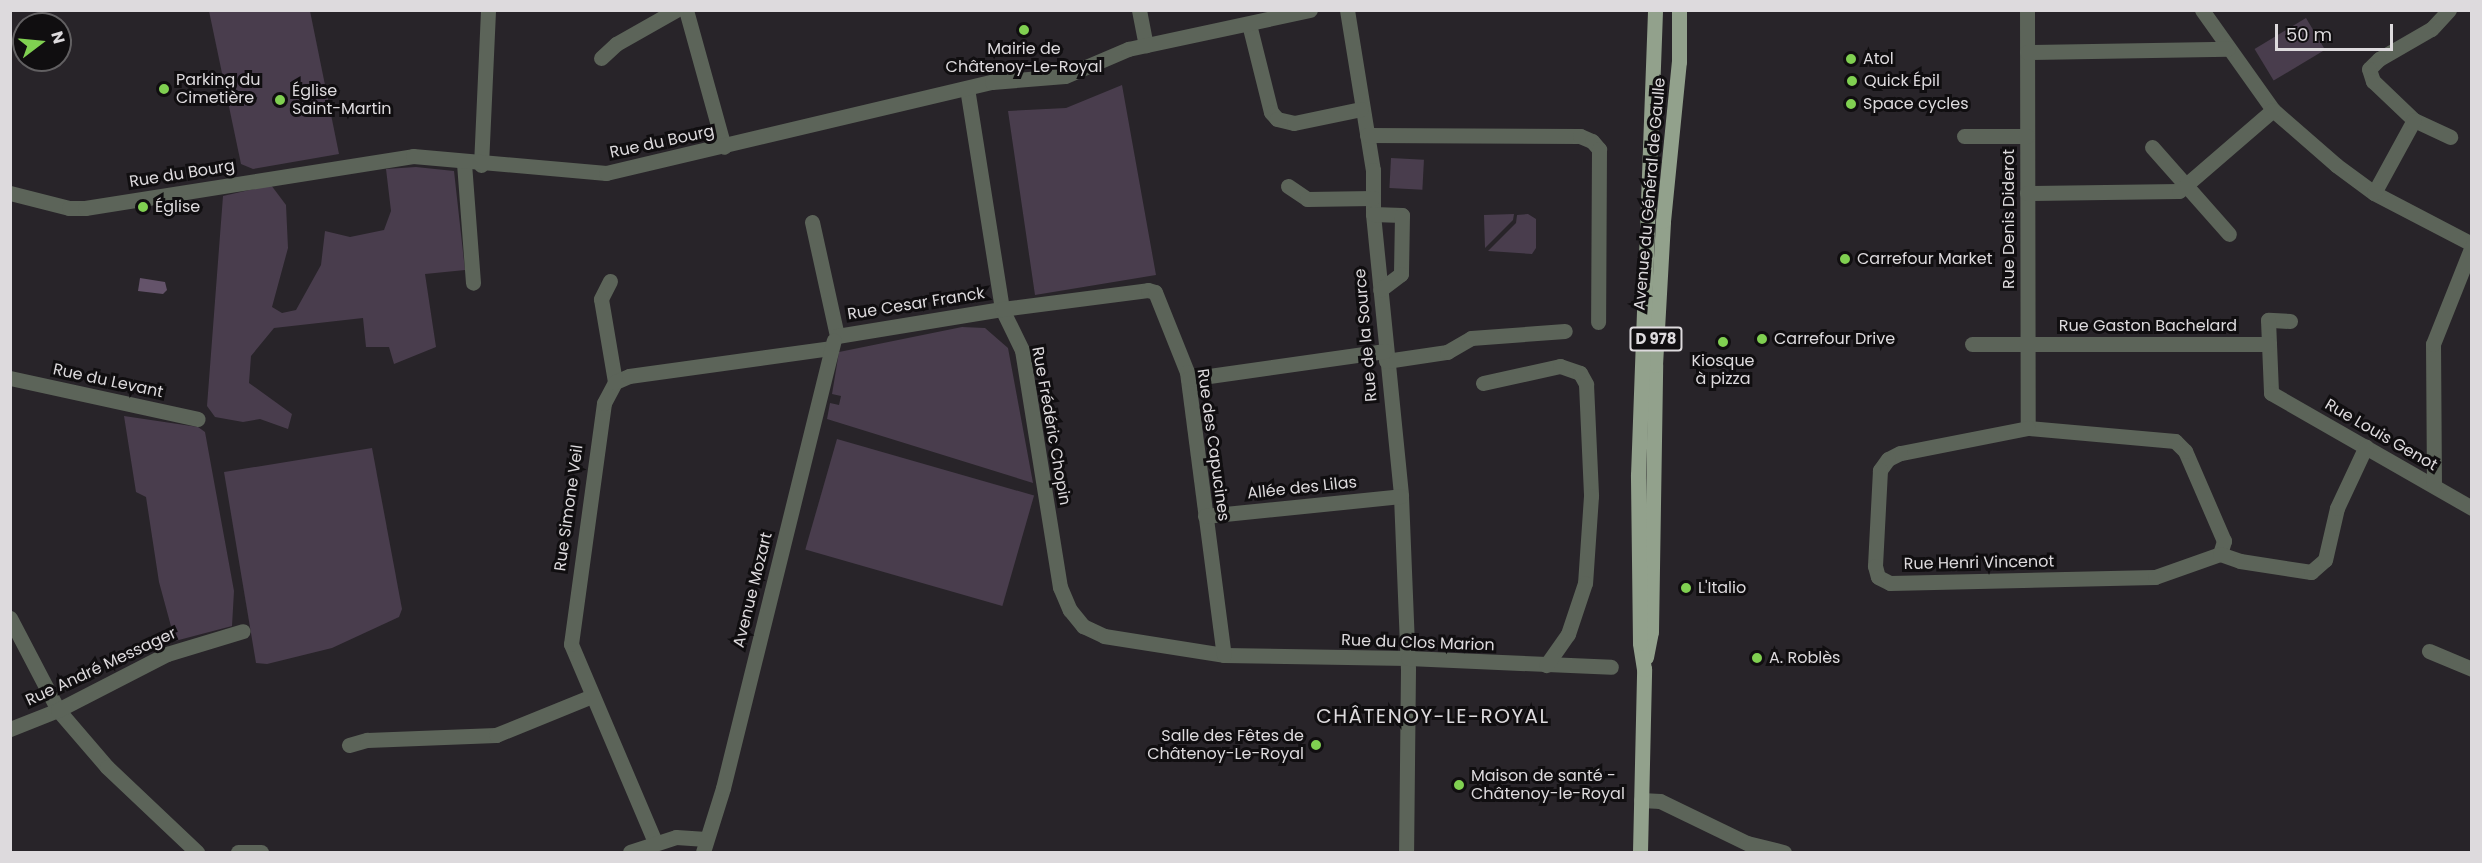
<!DOCTYPE html>
<html>
<head>
<meta charset="utf-8">
<style>
	body { margin:0 }
	#map { position:relative; width:2482px; height:863px; overflow:hidden; background:#282429; font-family:Poppins,sans-serif }
	div>[style] { position:absolute }
	.green>* { inset:0; background:#493d4d; transform-origin:0 0 }
	.water>* { inset:0; background:#64536a }
	.minor>* { height:15px; margin:-7.5px; padding:0 7.5px; transform-origin:7.5px; border-radius:7.5px; background:#5c6459 }
	.tertiary>* { height:15px; margin:-7.5px; padding:0 7.5px; transform-origin:7.5px; border-radius:7.5px; background:#5c6459 }
	.primary>* { height:15px; margin:-7.5px; padding:0 7.5px; transform-origin:7.5px; border-radius:7.5px; background:#92a18c }
	.dots>* { width:16px; height:16px; translate:-50% -50%; box-sizing:border-box; border:3px solid #100e10; border-radius:50% }
	span { translate:-50% -50%; white-space:nowrap; text-align:center; line-height:1.15; -webkit-text-stroke:6px #100e10; paint-order:stroke }
	.shield-label span { padding:2px 4px; background:#100e10; border:2px solid; border-radius:4px; -webkit-text-stroke-width:0 }
	.shield-label { font-size:15px; color:#dddadd; font-weight:700 }
	.poi-label { font-size:16px; color:#dddadd }
	.left { translate:0 -50%; text-align:left }
	.right { translate:-100% -50%; text-align:right }
	.street-label { font-size:16px; color:#dddadd }
	.quarter-label { font-size:20px; color:#dddadd; letter-spacing:1.5px }
	.frame { position:absolute; inset:0; border:12px solid #dddadd; pointer-events:none }
	.north { position:absolute; left:12px; top:12px; width:60px; height:60px; box-sizing:border-box; background:#100e10; border:2px solid #626062; border-radius:50%; rotate:74deg; font-size:16px; font-weight:700; line-height:24px; text-align:center; color:#dddadd }
	.north::after { content:''; display:block; margin:auto; width:21px; height:27px; background:#80d051; clip-path:polygon(50% 0,100% 100%,50% 72%,0 100%) }
	.scale { position:absolute; left:2275px; top:24px; width:118px; height:27px; box-sizing:border-box; border:3px solid #dddadd; border-top:0; padding-left:8px; font-size:18px; line-height:21px; white-space:nowrap; color:#dddadd; -webkit-text-stroke:4px #100e10; paint-order:stroke }
</style>
</head>
<body>
<div id="map">
	<div class="green">
		<i style="clip-path:polygon(209px 11px,310px 11px,339px 154px,253px 169px,241px 164px)"></i>
		<i style="left:2306px;top:18px;width:37px;height:60px;rotate:59deg"></i>
		<i style="clip-path:polygon(1122px 85px,1156px 275px,1035px 295px,1008px 111px,1066px 108px)"></i>
		<i style="left:1391px;top:158px;width:33px;height:30px;rotate:3deg"></i>
		<i style="clip-path:polygon(416px 167px,454px 171px,465px 270px,425px 274px,436px 347px,394px 364px,389px 347px,366px 347px,363px 318px,274px 328px,251px 356px,249px 383px,292px 414px,288px 429px,260px 419px,243px 422px,215px 417px,207px 406px,223px 196px,271px 185px,286px 205px,288px 248px,272px 307px,282px 313px,296px 310px,321px 265px,325px 231px,350px 237px,384px 230px,391px 211px,386px 169px)"></i>
		<i style="clip-path:polygon(1514px 214px,1513px 220px,1485px 248px,1484px 215px)"></i>
		<i style="clip-path:polygon(1528px 214px,1536px 219px,1536px 248px,1532px 254px,1488px 251px,1516px 223px,1517px 215px)"></i>
		<i style="clip-path:polygon(962px 327px,985px 328px,1008px 348px,1033px 483px,827px 419px,830px 403px,839px 405px,841px 396px,832px 394px,839px 352px)"></i>
		<i style="clip-path:polygon(124px 416px,198px 427px,205px 432px,234px 591px,232px 626px,175px 641px,159px 582px,146px 497px,136px 492px)"></i>
		<i style="left:837px;top:439px;width:205px;height:115px;rotate:16deg"></i>
		<i style="clip-path:polygon(372px 448px,402px 609px,399px 617px,332px 648px,267px 664px,256px 663px,224px 472px)"></i>
	</div>
	<div class="water">
		<i style="clip-path:polygon(140px 278px,165px 282px,167px 290px,163px 294px,138px 291px)"></i>
	</div>
	<div class="minor">
		<i style="left:686px;top:10px;width:142px;rotate:74.5deg"></i>
		<i style="left:1139px;top:10px;width:36px;rotate:79deg"></i>
		<i style="left:1347px;top:10px;width:162px;rotate:80.8deg"></i>
		<i style="left:1373px;top:170px;width:44px;rotate:90deg"></i>
		<i style="left:1373px;top:214px;width:283px;rotate:84.3deg"></i>
		<i style="left:1401px;top:496px;width:173px;rotate:87.7deg"></i>
		<i style="left:1408px;top:669px;width:183px;rotate:90.6deg"></i>
		<i style="left:2027px;top:10px;width:418px;rotate:89.9deg"></i>
		<i style="left:2202px;top:10px;width:123px;rotate:54.6deg"></i>
		<i style="left:2273px;top:110px;width:84px;rotate:41.1deg"></i>
		<i style="left:2336px;top:165px;width:47px;rotate:36.4deg"></i>
		<i style="left:2374px;top:193px;width:110px;rotate:27.5deg"></i>
		<i style="left:2449px;top:10px;width:26px;rotate:133deg"></i>
		<i style="left:2431px;top:29px;width:60px;rotate:150deg"></i>
		<i style="left:2379px;top:59px;width:14px;rotate:135deg"></i>
		<i style="left:2369px;top:69px;width:13px;rotate:72deg"></i>
		<i style="left:2373px;top:81px;width:57px;rotate:43.6deg"></i>
		<i style="left:2414px;top:120px;width:40px;rotate:25deg"></i>
		<i style="left:1249px;top:24px;width:91px;rotate:76deg"></i>
		<i style="left:1271px;top:112px;width:9px;rotate:49deg"></i>
		<i style="left:1277px;top:119px;width:17px;rotate:13deg"></i>
		<i style="left:1294px;top:123px;width:68px;rotate:-11.8deg"></i>
		<i style="left:2027px;top:52px;width:201px;rotate:-0.9deg"></i>
		<i style="left:601px;top:58px;width:21px;rotate:-43deg"></i>
		<i style="left:616px;top:44px;width:69px;rotate:-29.5deg"></i>
		<i style="left:967px;top:88px;width:224px;rotate:81deg"></i>
		<i style="left:1002px;top:309px;width:46px;rotate:64deg"></i>
		<i style="left:1022px;top:350px;width:240px;rotate:80.9deg"></i>
		<i style="left:1060px;top:587px;width:25px;rotate:67deg"></i>
		<i style="left:1070px;top:610px;width:21px;rotate:51deg"></i>
		<i style="left:1083px;top:626px;width:23px;rotate:25deg"></i>
		<i style="left:1104px;top:636px;width:121px;rotate:9deg"></i>
		<i style="left:1224px;top:655px;width:184px;rotate:0.9deg"></i>
		<i style="left:1408px;top:658px;width:203px;rotate:2.5deg"></i>
		<i style="left:1367px;top:135px;width:213px;rotate:0.3deg"></i>
		<i style="left:1580px;top:136px;width:13px;rotate:23deg"></i>
		<i style="left:1592px;top:141px;width:11px;rotate:49deg"></i>
		<i style="left:1599px;top:149px;width:173px;rotate:90.3deg"></i>
		<i style="left:1964px;top:136px;width:63px"></i>
		<i style="left:2152px;top:147px;width:116px;rotate:48.5deg"></i>
		<i style="left:464px;top:163px;width:120px;rotate:85.7deg"></i>
		<i style="left:481px;top:165px;width:155px;rotate:-87.4deg"></i>
		<i style="left:1288px;top:186px;width:23px;rotate:34deg"></i>
		<i style="left:1307px;top:199px;width:66px;rotate:-0.9deg"></i>
		<i style="left:2027px;top:193px;width:152px;rotate:-0.8deg"></i>
		<i style="left:2179px;top:191px;width:124px;rotate:-40.8deg"></i>
		<i style="left:2374px;top:193px;width:83px;rotate:-61.3deg"></i>
		<i style="left:1373px;top:214px;width:29px;rotate:2deg"></i>
		<i style="left:1402px;top:215px;width:59px;rotate:91deg"></i>
		<i style="left:1401px;top:274px;width:26px;rotate:143deg"></i>
		<i style="left:812px;top:222px;width:117px;rotate:77.6deg"></i>
		<i style="left:610px;top:281px;width:20px;rotate:117deg"></i>
		<i style="left:601px;top:299px;width:84px;rotate:80.4deg"></i>
		<i style="left:2290px;top:321px;width:22px;rotate:-177deg"></i>
		<i style="left:2268px;top:320px;width:73px;rotate:87.6deg"></i>
		<i style="left:2271px;top:393px;width:232px;rotate:29.8deg"></i>
		<i style="left:837px;top:336px;width:167px;rotate:-9.3deg"></i>
		<i style="left:1002px;top:309px;width:147px;rotate:-7.4deg"></i>
		<i style="left:1148px;top:290px;width:7px;rotate:16deg"></i>
		<i style="left:1155px;top:292px;width:86px;rotate:68.2deg"></i>
		<i style="left:1187px;top:372px;width:285px;rotate:82.6deg"></i>
		<i style="left:1972px;top:344px;width:297px"></i>
		<i style="left:1386px;top:361px;width:62px;rotate:-8.4deg"></i>
		<i style="left:1447px;top:352px;width:28px;rotate:-30deg"></i>
		<i style="left:1471px;top:338px;width:94px;rotate:-4.3deg"></i>
		<i style="left:10px;top:378px;width:192px;rotate:12.3deg"></i>
		<i style="left:1188px;top:379px;width:199px;rotate:-8.1deg"></i>
		<i style="left:1483px;top:383px;width:79px;rotate:-12.4deg"></i>
		<i style="left:1560px;top:366px;width:21px;rotate:19deg"></i>
		<i style="left:1580px;top:373px;width:13px;rotate:61deg"></i>
		<i style="left:1586px;top:384px;width:112px;rotate:87.4deg"></i>
		<i style="left:1591px;top:496px;width:87px;rotate:93.9deg"></i>
		<i style="left:1585px;top:583px;width:54px;rotate:108.4deg"></i>
		<i style="left:1568px;top:634px;width:38px;rotate:125deg"></i>
		<i style="left:2434px;top:486px;width:142px;rotate:-90.4deg"></i>
		<i style="left:2433px;top:344px;width:105px;rotate:-68.3deg"></i>
		<i style="left:1205px;top:516px;width:197px;rotate:-5.8deg"></i>
		<i style="left:2220px;top:554px;width:14px;rotate:-73deg"></i>
		<i style="left:2224px;top:541px;width:98px;rotate:-113.4deg"></i>
		<i style="left:2185px;top:451px;width:14px;rotate:-135deg"></i>
		<i style="left:2175px;top:441px;width:148px;rotate:-174.9deg"></i>
		<i style="left:2028px;top:428px;width:130px;rotate:168.9deg"></i>
		<i style="left:1900px;top:453px;width:13px;rotate:153deg"></i>
		<i style="left:1888px;top:459px;width:14px;rotate:126deg"></i>
		<i style="left:1880px;top:470px;width:96px;rotate:93deg"></i>
		<i style="left:1875px;top:566px;width:11px;rotate:75deg"></i>
		<i style="left:1878px;top:577px;width:13px;rotate:27deg"></i>
		<i style="left:1890px;top:583px;width:265px;rotate:-1.3deg"></i>
		<i style="left:2155px;top:577px;width:69px;rotate:-19.5deg"></i>
		<i style="left:2220px;top:554px;width:21px;rotate:19deg"></i>
		<i style="left:2240px;top:561px;width:72px;rotate:8.8deg"></i>
		<i style="left:2311px;top:572px;width:18px;rotate:-41deg"></i>
		<i style="left:2325px;top:560px;width:53px;rotate:-77deg"></i>
		<i style="left:2337px;top:508px;width:68px;rotate:-64.9deg"></i>
		<i style="left:10px;top:618px;width:104px;rotate:62.4deg"></i>
		<i style="left:58px;top:710px;width:75px;rotate:49.3deg"></i>
		<i style="left:107px;top:767px;width:124px;rotate:43.4deg"></i>
		<i style="left:2429px;top:651px;width:47px;rotate:22.7deg"></i>
		<i style="left:10px;top:729px;width:52px;rotate:-21.6deg"></i>
		<i style="left:58px;top:710px;width:123px;rotate:-27.2deg"></i>
		<i style="left:167px;top:654px;width:79px;rotate:-16.8deg"></i>
		<i style="left:349px;top:745px;width:19px;rotate:-16deg"></i>
		<i style="left:367px;top:740px;width:129px;rotate:-2.2deg"></i>
		<i style="left:496px;top:735px;width:104px;rotate:-22.1deg"></i>
		<i style="left:655px;top:842px;width:215px;rotate:-113deg"></i>
		<i style="left:571px;top:644px;width:243px;rotate:-82.2deg"></i>
		<i style="left:604px;top:403px;width:24px;rotate:-62deg"></i>
		<i style="left:615px;top:382px;width:15px;rotate:-23deg"></i>
		<i style="left:629px;top:376px;width:203px;rotate:-7.9deg"></i>
		<i style="left:238px;top:852px;width:23px"></i>
		<i style="left:630px;top:852px;width:48px;rotate:-18.1deg"></i>
		<i style="left:676px;top:837px;width:30px;rotate:4deg"></i>
		<i style="left:703px;top:852px;width:67px;rotate:-72.6deg"></i>
		<i style="left:723px;top:788px;width:461px;rotate:-76.1deg"></i>
	</div>
	<div class="tertiary">
		<i style="left:10px;top:193px;width:61px;rotate:14.3deg"></i>
		<i style="left:69px;top:208px;width:16px"></i>
		<i style="left:85px;top:208px;width:332px;rotate:-9deg"></i>
		<i style="left:413px;top:156px;width:194px;rotate:5deg"></i>
		<i style="left:606px;top:173px;width:397px;rotate:-13.3deg"></i>
		<i style="left:992px;top:82px;width:73px;rotate:-4.7deg"></i>
		<i style="left:1065px;top:76px;width:69px;rotate:-23.2deg"></i>
		<i style="left:1128px;top:49px;width:186px;rotate:-12.1deg"></i>
		<i style="left:1641px;top:800px;width:19px;rotate:3deg"></i>
		<i style="left:1660px;top:801px;width:97px;rotate:25.8deg"></i>
		<i style="left:1747px;top:843px;width:38px;rotate:14deg"></i>
	</div>
	<div class="primary">
		<i style="left:1646px;top:657px;width:25px;rotate:-79deg"></i>
		<i style="left:1651px;top:632px;width:267px;rotate:-89.1deg"></i>
		<i style="left:1655px;top:365px;width:144px;rotate:-86.8deg"></i>
		<i style="left:1663px;top:221px;width:160px;rotate:-84.3deg"></i>
		<i style="left:1679px;top:62px;width:52px;rotate:-90deg"></i>
		<i style="left:1640px;top:852px;width:183px;rotate:-88.7deg"></i>
		<i style="left:1644px;top:669px;width:26px;rotate:-99deg"></i>
		<i style="left:1640px;top:643px;width:168px;rotate:-90.7deg"></i>
		<i style="left:1638px;top:475px;width:465px;rotate:-87.9deg"></i>
	</div>
	<div class="dots">
		<i style="left:1024px;top:30px;background:#80d051"></i>
		<i style="left:1851px;top:59px;background:#80d051"></i>
		<i style="left:1852px;top:81px;background:#80d051"></i>
		<i style="left:164px;top:89px;background:#80d051"></i>
		<i style="left:280px;top:100px;background:#80d051"></i>
		<i style="left:1851px;top:104px;background:#80d051"></i>
		<i style="left:143px;top:207px;background:#80d051"></i>
		<i style="left:1845px;top:259px;background:#80d051"></i>
		<i style="left:1762px;top:339px;background:#80d051"></i>
		<i style="left:1723px;top:342px;background:#80d051"></i>
		<i style="left:1686px;top:588px;background:#80d051"></i>
		<i style="left:1757px;top:658px;background:#80d051"></i>
		<i style="left:1316px;top:745px;background:#80d051"></i>
		<i style="left:1459px;top:785px;background:#80d051"></i>
	</div>
	<div class="shield-label">
		<span style="left:1656px;top:339px">D 978</span>
	</div>
	<div class="poi-label">
		<span style="left:1024px;top:58px">Mairie de<br>Châtenoy-Le-Royal</span>
		<span class="left" style="left:1863px;top:59px">Atol</span>
		<span class="left" style="left:176px;top:89px">Parking du<br>Cimetière</span>
		<span class="left" style="left:1864px;top:81px">Quick Épil</span>
		<span class="left" style="left:292px;top:100px">Église<br>Saint-Martin</span>
		<span class="left" style="left:1863px;top:104px">Space cycles</span>
		<span class="left" style="left:155px;top:207px">Église</span>
		<span class="left" style="left:1857px;top:259px">Carrefour Market</span>
		<span class="left" style="left:1774px;top:339px">Carrefour Drive</span>
		<span style="left:1723px;top:370px">Kiosque<br>à pizza</span>
		<span class="left" style="left:1698px;top:588px">L'Italio</span>
		<span class="left" style="left:1769px;top:658px">A. Roblès</span>
		<span class="right" style="left:1304px;top:745px">Salle des Fêtes de<br>Châtenoy-Le-Royal</span>
		<span class="left" style="left:1471px;top:785px">Maison de santé -<br>Châtenoy-le-Royal</span>
	</div>
	<div class="street-label">
		<span style="left:662px;top:142px;rotate:-12deg">Rue du Bourg</span>
		<span style="left:182px;top:174px;rotate:-9deg">Rue du Bourg</span>
		<span style="left:1650px;top:194px;rotate:-85deg">Avenue du Général de Gaulle</span>
		<span style="left:2009px;top:219px;rotate:-90deg">Rue Denis Diderot</span>
		<span style="left:916px;top:304px;rotate:-9deg">Rue Cesar Franck</span>
		<span style="left:2148px;top:326px">Rue Gaston Bachelard</span>
		<span style="left:1366px;top:335px;rotate:-95deg">Rue de la Source</span>
		<span style="left:108px;top:381px;rotate:12deg">Rue du Levant</span>
		<span style="left:1051px;top:426px;rotate:80deg">Rue Frédéric Chopin</span>
		<span style="left:2381px;top:435px;rotate:30deg">Rue Louis Genot</span>
		<span style="left:1213px;top:445px;rotate:82deg">Rue des Capucines</span>
		<span style="left:1302px;top:488px;rotate:-6deg">Allée des Lilas</span>
		<span style="left:569px;top:508px;rotate:-82deg">Rue Simone Veil</span>
		<span style="left:1979px;top:563px;rotate:-1deg">Rue Henri Vincenot</span>
		<span style="left:753px;top:590px;rotate:-76deg">Avenue Mozart</span>
		<span style="left:1418px;top:643px;rotate:2deg">Rue du Clos Marion</span>
		<span style="left:101px;top:667px;rotate:-25deg">Rue André Messager</span>
	</div>
	<div class="quarter-label">
		<span style="left:1433px;top:716px">CHÂTENOY-LE-ROYAL</span>
	</div>
	<div class="frame"></div>
	<div class="north">N</div>
	<div class="scale">50 m</div>
</div>
</body>
</html>
